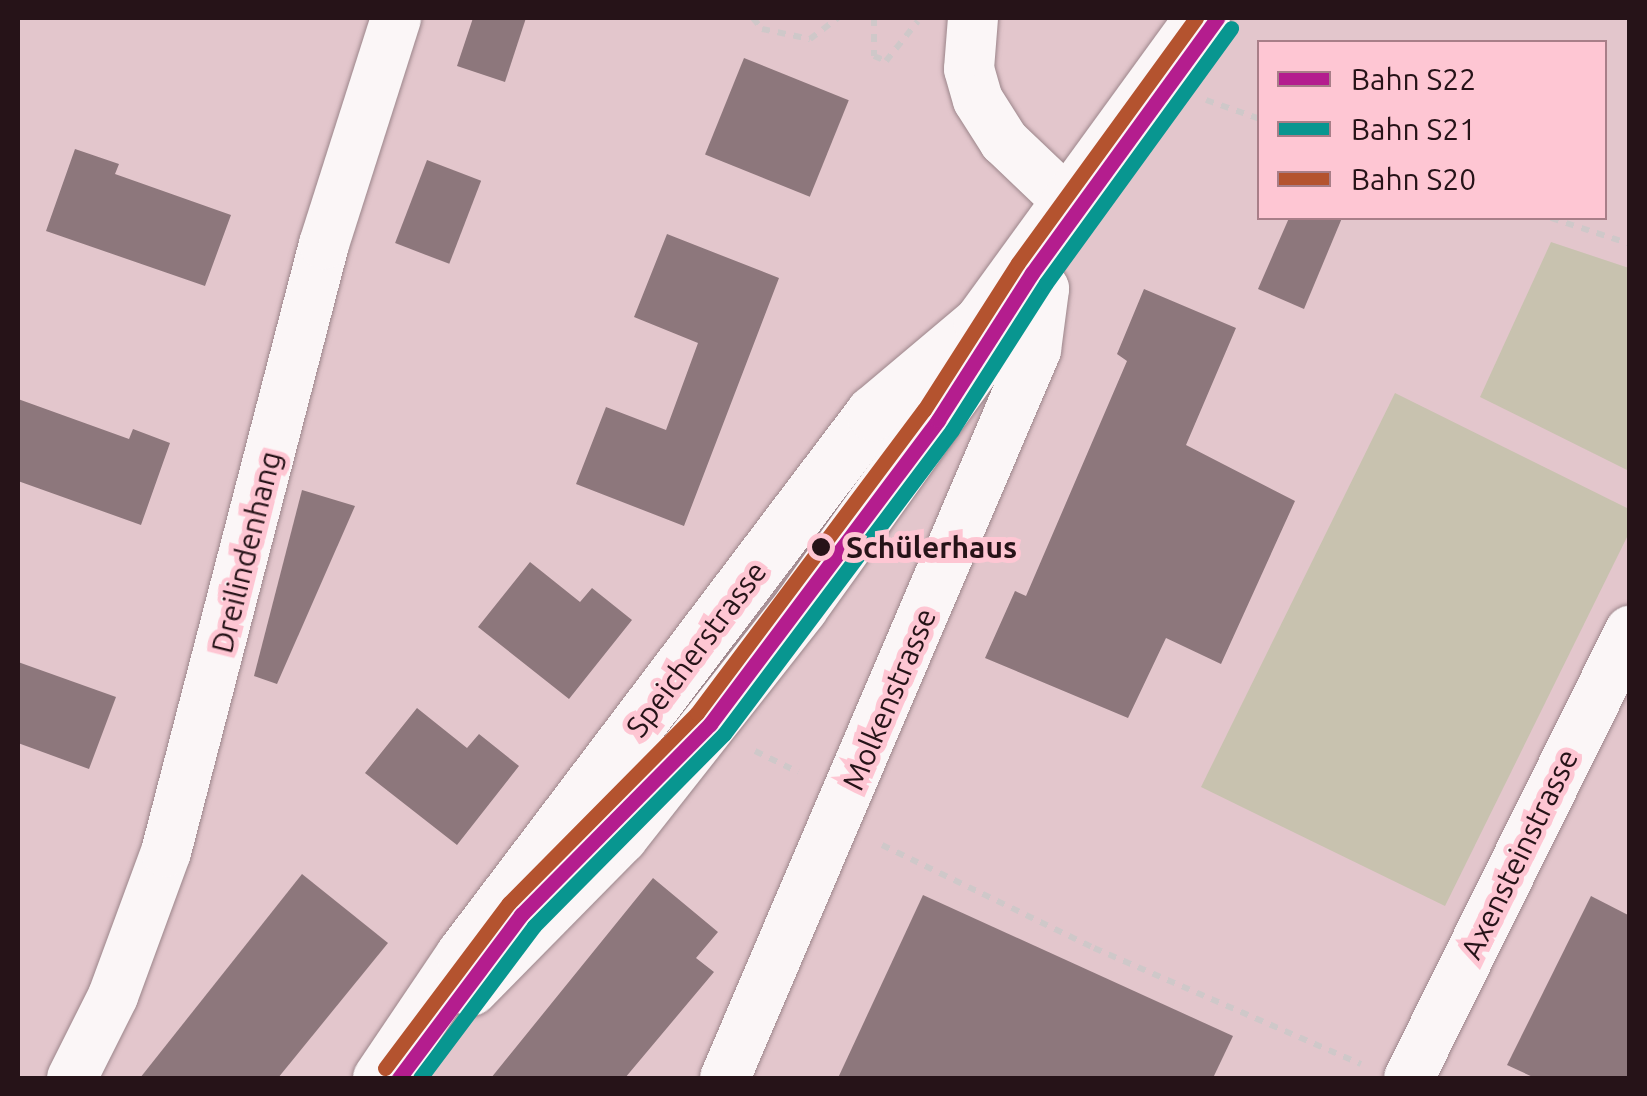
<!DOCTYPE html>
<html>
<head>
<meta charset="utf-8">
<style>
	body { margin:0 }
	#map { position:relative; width:1647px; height:1096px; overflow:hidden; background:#e3c6cc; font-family:Ubuntu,sans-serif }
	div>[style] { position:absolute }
	.green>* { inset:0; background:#c8c2af }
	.building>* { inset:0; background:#8d777c; transform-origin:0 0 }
	.path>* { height:6px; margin-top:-3px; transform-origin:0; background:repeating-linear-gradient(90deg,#cfc8c9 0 8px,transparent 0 16px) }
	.roads { filter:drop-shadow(0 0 2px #9c868b) drop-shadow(0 0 2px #9c868b) }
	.street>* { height:50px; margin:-25px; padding:0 25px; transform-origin:25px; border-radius:25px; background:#fbf6f7 }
	.secondary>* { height:55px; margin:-27.5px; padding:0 27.5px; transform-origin:27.5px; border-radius:27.5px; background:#fbf6f7 }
	.rail-1>* { height:15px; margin:-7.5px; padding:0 7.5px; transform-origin:7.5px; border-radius:7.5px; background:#b41d8e }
	.rail-2>* { height:15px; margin:-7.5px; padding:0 7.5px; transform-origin:7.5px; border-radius:7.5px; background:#089690 }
	.rail-3>* { height:15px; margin:-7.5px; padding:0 7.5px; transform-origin:7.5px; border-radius:7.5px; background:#b4532f }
	.dots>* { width:28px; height:28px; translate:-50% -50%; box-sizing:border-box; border:5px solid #fec6d3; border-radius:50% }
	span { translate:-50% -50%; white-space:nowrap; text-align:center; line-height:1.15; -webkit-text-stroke:10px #fec6d3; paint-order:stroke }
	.stop-label { font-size:30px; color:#261318; font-weight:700 }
	.left { translate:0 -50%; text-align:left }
	.street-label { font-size:30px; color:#261318 }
	.frame { position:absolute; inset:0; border:20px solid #261318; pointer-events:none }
	.legend { position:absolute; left:1257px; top:40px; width:350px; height:180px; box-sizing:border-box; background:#fec6d3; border:2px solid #a87e88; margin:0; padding:12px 18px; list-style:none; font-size:30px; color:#261318 }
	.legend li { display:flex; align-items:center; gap:20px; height:50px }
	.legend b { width:50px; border:2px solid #a87e88 }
</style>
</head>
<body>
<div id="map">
	<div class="green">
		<i style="clip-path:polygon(1551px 242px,1629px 268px,1629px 471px,1480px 397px)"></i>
		<i style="clip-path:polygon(1395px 393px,1629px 509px,1629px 533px,1445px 906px,1201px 787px)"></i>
	</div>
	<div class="building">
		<i style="clip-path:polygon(473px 18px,526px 18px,505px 82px,457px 66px)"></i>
		<i style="left:744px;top:58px;width:113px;height:104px;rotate:22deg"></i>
		<i style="clip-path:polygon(75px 149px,119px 164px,115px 174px,231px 215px,205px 286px,46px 231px)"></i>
		<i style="left:427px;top:160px;width:58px;height:89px;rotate:21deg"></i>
		<i style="clip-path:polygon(1289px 218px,1342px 218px,1304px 309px,1258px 289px)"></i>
		<i style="clip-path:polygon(667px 234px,779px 278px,684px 526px,576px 484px,606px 407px,666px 430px,698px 343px,634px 317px)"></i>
		<i style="clip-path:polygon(1144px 289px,1236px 328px,1186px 445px,1295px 501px,1221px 664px,1166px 638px,1128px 718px,985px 658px,1015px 591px,1026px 596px,1127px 361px,1117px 354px)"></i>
		<i style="clip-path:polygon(18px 399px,129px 439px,133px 429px,170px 443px,141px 525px,18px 481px)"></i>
		<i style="clip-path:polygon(302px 490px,355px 506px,277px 684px,254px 676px)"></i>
		<i style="clip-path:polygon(530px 562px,580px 602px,592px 588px,632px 620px,569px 699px,478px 627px)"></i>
		<i style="clip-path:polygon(18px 662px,116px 697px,89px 769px,18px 743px)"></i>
		<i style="clip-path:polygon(417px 708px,467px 748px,479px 734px,519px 766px,457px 845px,365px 773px)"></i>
		<i style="clip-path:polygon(302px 874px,388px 943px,278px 1078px,140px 1078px)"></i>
		<i style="clip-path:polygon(653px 878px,718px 932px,696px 958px,714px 972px,625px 1078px,491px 1078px)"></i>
		<i style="clip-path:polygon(923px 895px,1233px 1036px,1213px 1078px,838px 1078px)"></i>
		<i style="clip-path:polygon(1591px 896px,1630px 916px,1630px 1078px,1535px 1078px,1507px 1065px)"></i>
	</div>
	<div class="path">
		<i style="left:753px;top:18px;width:14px;rotate:51deg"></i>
		<i style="left:762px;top:29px;width:49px;rotate:11.8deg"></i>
		<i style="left:810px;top:39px;width:35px;rotate:-37deg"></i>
		<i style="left:874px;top:18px;width:38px;rotate:90deg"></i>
		<i style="left:874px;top:56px;width:13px;rotate:23deg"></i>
		<i style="left:886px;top:61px;width:51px;rotate:-51.3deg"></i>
		<i style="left:1206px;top:100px;width:57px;rotate:19.4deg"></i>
		<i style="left:1551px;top:218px;width:83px;rotate:18.2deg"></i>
		<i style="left:755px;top:751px;width:48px;rotate:26deg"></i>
		<i style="left:882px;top:845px;width:236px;rotate:25.9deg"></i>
		<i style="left:1094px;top:948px;width:291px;rotate:23.5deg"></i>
	</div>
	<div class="roads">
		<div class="street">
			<i style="left:973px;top:18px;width:51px;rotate:94.5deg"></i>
			<i style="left:969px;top:69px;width:32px;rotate:74deg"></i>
			<i style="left:978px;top:100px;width:49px;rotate:57.6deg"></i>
			<i style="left:1004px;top:141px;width:86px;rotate:43.6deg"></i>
			<i style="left:72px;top:1078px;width:92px;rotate:-63.4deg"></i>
			<i style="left:113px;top:996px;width:153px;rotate:-69.8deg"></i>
			<i style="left:166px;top:852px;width:628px;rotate:-75.43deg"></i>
			<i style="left:324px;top:244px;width:237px;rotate:-72.3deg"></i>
			<i style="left:725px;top:1078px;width:792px;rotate:-66.87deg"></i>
			<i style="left:1036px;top:350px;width:62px;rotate:-82.5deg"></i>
			<i style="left:1044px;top:289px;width:33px;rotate:-129deg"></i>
			<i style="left:1409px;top:1078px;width:499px;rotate:-63.7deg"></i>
		</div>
		<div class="secondary">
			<i style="left:470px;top:988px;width:214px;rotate:-45.4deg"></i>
			<i style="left:620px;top:836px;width:291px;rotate:-51.8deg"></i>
			<i style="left:800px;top:607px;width:295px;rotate:-54.4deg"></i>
			<i style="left:972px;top:367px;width:46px;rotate:-78.7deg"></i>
			<i style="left:380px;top:1078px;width:148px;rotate:-56deg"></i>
			<i style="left:463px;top:955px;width:680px;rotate:-52.89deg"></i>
			<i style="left:873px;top:413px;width:141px;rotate:-40.1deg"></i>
			<i style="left:981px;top:322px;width:376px;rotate:-54deg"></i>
		</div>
	</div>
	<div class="rail-1">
		<i style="left:399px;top:1078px;width:204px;rotate:-53.2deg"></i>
		<i style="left:521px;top:915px;width:269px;rotate:-45.3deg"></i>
		<i style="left:710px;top:724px;width:380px;rotate:-53.1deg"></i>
		<i style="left:938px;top:420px;width:174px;rotate:-57.4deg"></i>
		<i style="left:1032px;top:273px;width:315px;rotate:-54deg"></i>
	</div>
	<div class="rail-2">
		<i style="left:420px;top:1078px;width:190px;rotate:-53.1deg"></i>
		<i style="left:534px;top:926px;width:270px;rotate:-45.3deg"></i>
		<i style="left:724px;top:734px;width:380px;rotate:-53.1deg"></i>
		<i style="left:952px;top:430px;width:174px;rotate:-57.4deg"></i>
		<i style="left:1046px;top:283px;width:315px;rotate:-54deg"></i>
	</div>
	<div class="rail-3">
		<i style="left:385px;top:1068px;width:206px;rotate:-53.1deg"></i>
		<i style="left:509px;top:903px;width:267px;rotate:-45.3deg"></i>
		<i style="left:697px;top:713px;width:379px;rotate:-53.2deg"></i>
		<i style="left:924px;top:410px;width:174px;rotate:-57.4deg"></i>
		<i style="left:1018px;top:263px;width:303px;rotate:-54deg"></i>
	</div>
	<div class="dots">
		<i style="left:821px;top:547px;background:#261318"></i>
	</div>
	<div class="stop-label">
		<span class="left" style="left:846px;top:547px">Schülerhaus</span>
	</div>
	<div class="street-label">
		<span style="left:246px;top:552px;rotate:-76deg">Dreilindenhang</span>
		<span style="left:696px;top:649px;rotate:-53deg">Speicherstrasse</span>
		<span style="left:889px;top:699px;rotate:-67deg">Molkenstrasse</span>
		<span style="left:1519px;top:854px;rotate:-64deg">Axensteinstrasse</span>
	</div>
	<div class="frame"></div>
	<ul class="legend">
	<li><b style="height:12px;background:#b41d8e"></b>Bahn S22</li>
	<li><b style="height:12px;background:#089690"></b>Bahn S21</li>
	<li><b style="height:12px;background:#b4532f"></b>Bahn S20</li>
	</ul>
</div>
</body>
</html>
